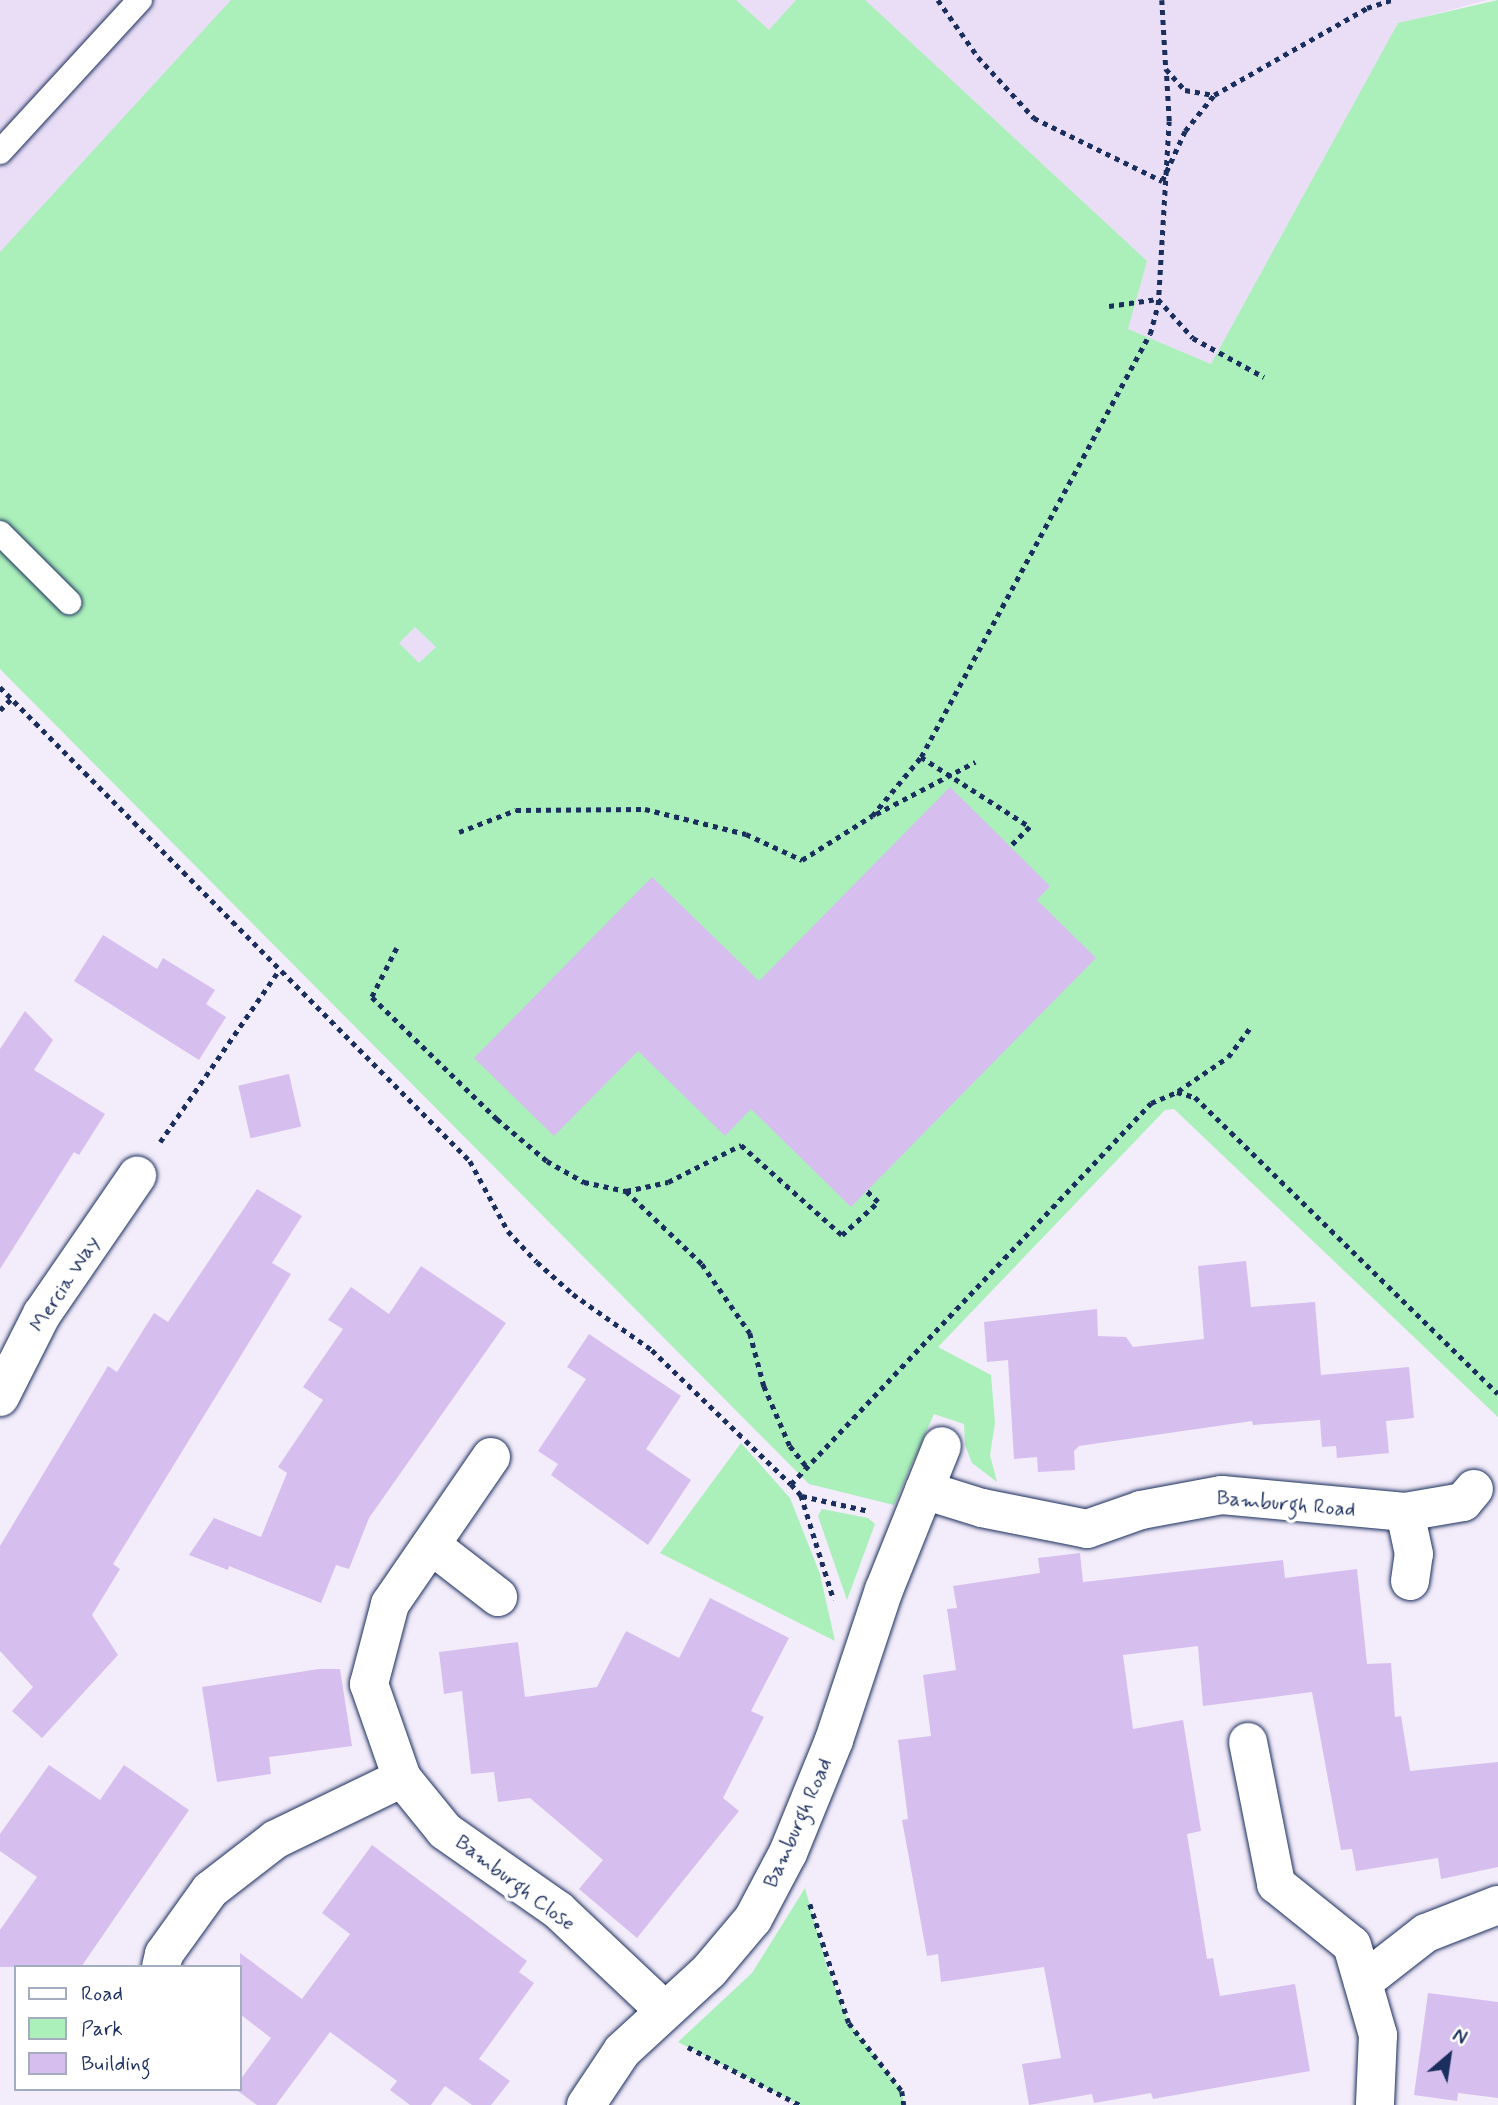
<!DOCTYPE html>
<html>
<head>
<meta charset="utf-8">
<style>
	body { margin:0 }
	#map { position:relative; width:1498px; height:2105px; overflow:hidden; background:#f3ecfa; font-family:Mynerve,sans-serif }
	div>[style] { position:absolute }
	.built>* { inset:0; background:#eadef7 }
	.green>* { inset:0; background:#abefba }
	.building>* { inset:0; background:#d6bfef; transform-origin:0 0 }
	.path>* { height:4.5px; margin-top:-2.25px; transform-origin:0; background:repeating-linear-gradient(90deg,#1b2f5e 0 5px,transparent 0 10px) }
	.roads { filter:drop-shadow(0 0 2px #1b2f5e) drop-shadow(0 0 2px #1b2f5e) }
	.lane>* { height:24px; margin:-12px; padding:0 12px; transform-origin:12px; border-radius:12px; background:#fff }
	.street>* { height:38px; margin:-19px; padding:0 19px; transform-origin:19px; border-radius:19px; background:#fff }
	span { translate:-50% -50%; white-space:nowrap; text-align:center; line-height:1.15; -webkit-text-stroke:7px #fff; paint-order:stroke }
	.street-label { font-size:21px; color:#1b2f5e }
	.legend { position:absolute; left:14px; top:1965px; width:228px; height:126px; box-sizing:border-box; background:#fff; border:2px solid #a4acbf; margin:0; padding:9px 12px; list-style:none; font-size:21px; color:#1b2f5e }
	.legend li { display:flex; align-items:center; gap:14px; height:35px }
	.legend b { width:35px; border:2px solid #a4acbf }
	.north { position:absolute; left:1414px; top:2021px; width:70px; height:70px; -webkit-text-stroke:5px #fff; paint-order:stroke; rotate:29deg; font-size:19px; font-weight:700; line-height:28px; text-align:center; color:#1b2f5e }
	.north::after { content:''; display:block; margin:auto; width:24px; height:32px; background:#1b2f5e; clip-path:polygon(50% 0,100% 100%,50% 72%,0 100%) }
</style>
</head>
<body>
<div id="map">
	<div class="built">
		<i style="clip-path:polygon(0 0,1487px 0,1398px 24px,1211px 364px,1128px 329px,419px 664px,369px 613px,0 458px)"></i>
	</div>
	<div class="green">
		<i style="clip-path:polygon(evenodd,231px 0,736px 0,769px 30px,796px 0,865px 0,1147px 261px,1128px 329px,1211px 364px,1398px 23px,1498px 0,1498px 1417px,1174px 1109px,1165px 1110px,938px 1347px,991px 1375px,995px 1423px,990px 1455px,997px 1482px,972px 1463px,965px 1445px,964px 1424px,934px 1414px,894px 1505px,809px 1484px,0 669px,0 252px,231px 0,415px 627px,436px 647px,419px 663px,399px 643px,415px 627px)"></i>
		<i style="clip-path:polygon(741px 1443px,790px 1498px,820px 1574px,835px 1641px,660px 1553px)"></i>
		<i style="clip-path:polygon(822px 1509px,868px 1518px,875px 1524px,847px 1600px,818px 1516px)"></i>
		<i style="clip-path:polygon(805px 1888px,827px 1967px,849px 2023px,902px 2091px,904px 2105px,800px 2105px,678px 2042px,752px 1973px)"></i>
	</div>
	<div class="building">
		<i style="clip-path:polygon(950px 787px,1050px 886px,1037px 900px,1096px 958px,851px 1207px,751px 1109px,725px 1136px,638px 1051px,554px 1136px,474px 1058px,652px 877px,759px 981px)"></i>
		<i style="clip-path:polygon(103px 935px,157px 969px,163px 958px,215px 990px,206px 1004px,226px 1017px,199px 1060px,74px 981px)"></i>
		<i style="clip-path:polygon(25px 1011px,53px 1040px,34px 1070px,105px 1114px,79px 1155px,74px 1152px,0 1269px,0 1049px)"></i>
		<i style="left:289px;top:1074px;width:54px;height:52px;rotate:77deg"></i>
		<i style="clip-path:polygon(257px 1189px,302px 1216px,272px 1263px,291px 1274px,113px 1564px,120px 1569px,92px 1615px,118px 1655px,42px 1738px,12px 1711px,33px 1687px,0 1651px,0 1546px,108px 1366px,117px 1372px,154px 1313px,168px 1322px)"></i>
		<i style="clip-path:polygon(1246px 1261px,1251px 1307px,1315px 1302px,1321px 1375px,1409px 1367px,1414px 1418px,1386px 1421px,1389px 1453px,1337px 1458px,1336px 1446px,1322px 1447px,1320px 1420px,1253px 1425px,1252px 1421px,1079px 1446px,1074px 1451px,1075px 1470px,1038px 1472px,1037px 1457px,1014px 1459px,1008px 1360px,987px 1362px,984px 1322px,1097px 1309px,1098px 1336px,1126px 1337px,1133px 1347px,1204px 1339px,1198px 1266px)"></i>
		<i style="clip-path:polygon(421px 1266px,506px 1323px,369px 1518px,349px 1569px,336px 1565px,321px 1603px,229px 1566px,228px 1570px,189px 1555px,214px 1518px,261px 1537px,287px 1473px,278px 1467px,323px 1400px,303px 1387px,343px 1329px,328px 1320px,351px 1287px,389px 1314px)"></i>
		<i style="clip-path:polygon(589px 1334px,681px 1396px,646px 1449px,691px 1480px,648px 1545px,551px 1475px,558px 1464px,538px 1451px,586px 1379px,567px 1367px)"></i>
		<i style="clip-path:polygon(1080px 1553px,1083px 1582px,1283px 1560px,1285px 1578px,1357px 1569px,1367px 1664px,1391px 1663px,1395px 1717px,1401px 1716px,1410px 1771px,1498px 1762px,1498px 1867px,1441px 1879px,1438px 1858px,1356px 1871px,1352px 1849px,1341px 1850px,1312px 1692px,1203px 1706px,1198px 1646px,1123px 1655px,1133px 1729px,1183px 1720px,1201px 1831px,1187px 1834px,1207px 1959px,1213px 1958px,1220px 1996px,1295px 1984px,1310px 2071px,1153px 2099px,1151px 2093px,1094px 2103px,1092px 2094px,1029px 2105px,1022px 2064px,1061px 2058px,1044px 1967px,941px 1982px,938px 1954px,927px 1956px,902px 1820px,908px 1819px,898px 1740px,931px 1736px,923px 1675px,956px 1670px,947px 1609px,957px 1608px,953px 1586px,1040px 1573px,1038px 1558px)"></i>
		<i style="clip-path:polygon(710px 1598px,789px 1638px,751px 1711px,764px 1717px,723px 1798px,739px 1811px,637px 1938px,579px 1889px,603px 1860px,530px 1798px,498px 1802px,494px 1772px,471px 1774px,462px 1691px,444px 1694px,439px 1652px,518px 1642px,525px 1697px,597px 1687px,626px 1631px,679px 1658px)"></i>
		<i style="clip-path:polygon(319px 1669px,340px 1669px,352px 1746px,269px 1757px,271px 1774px,217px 1782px,202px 1687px)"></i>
		<i style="clip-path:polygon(49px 1765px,100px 1800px,124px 1765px,189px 1810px,81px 1967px,0 1967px,0 1930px,37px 1877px,0 1851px,0 1834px)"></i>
		<i style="clip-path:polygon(372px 1845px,527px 1961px,519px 1972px,534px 1983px,479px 2059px,510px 2081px,491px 2105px,472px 2105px,445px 2086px,431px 2105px,410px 2105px,390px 2090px,397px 2081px,330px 2032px,276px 2105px,257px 2105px,235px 2089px,240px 2089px,240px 2080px,271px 2038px,240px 2014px,240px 1953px,302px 1999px,350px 1934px,322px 1913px)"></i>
		<i style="clip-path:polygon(1428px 1993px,1498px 2002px,1498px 2098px,1458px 2093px,1457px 2101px,1414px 2095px)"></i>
	</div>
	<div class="path">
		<i style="left:938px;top:0;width:70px;rotate:54.9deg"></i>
		<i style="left:978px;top:57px;width:83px;rotate:47.4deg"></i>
		<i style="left:1034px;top:118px;width:143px;rotate:26.2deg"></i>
		<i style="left:1162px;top:181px;width:55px;rotate:-65.3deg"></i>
		<i style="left:1185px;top:131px;width:46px;rotate:-51.1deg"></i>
		<i style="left:1162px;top:0;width:69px;rotate:86.7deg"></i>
		<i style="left:1166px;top:69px;width:28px;rotate:48deg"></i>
		<i style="left:1185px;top:90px;width:29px;rotate:10deg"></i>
		<i style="left:1214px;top:95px;width:176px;rotate:-29.6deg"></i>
		<i style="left:1367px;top:8px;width:26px;rotate:-18deg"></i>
		<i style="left:1109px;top:306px;width:49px;rotate:-8.1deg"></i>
		<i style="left:1158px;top:299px;width:52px;rotate:48.1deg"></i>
		<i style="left:1193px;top:338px;width:81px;rotate:28.8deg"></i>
		<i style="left:0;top:687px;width:668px;rotate:45.24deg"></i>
		<i style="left:470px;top:1161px;width:80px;rotate:61.5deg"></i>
		<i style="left:508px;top:1231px;width:42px;rotate:46.9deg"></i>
		<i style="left:537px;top:1262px;width:48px;rotate:41.6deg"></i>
		<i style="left:573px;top:1294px;width:97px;rotate:35.3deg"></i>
		<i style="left:652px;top:1350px;width:193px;rotate:44deg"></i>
		<i style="left:791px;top:1484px;width:524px;rotate:-46.62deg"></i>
		<i style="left:1151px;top:1103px;width:28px;rotate:-23deg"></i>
		<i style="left:1177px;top:1092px;width:19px;rotate:16deg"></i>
		<i style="left:1195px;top:1097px;width:424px;rotate:44.4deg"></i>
		<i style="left:0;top:710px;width:16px;rotate:-45deg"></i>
		<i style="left:921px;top:757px;width:130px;rotate:32.7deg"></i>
		<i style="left:1030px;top:827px;width:28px;rotate:135deg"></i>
		<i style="left:876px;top:814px;width:112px;rotate:-27.7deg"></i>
		<i style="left:459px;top:832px;width:61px;rotate:-21.1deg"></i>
		<i style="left:516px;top:810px;width:129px;rotate:-0.4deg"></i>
		<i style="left:645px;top:809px;width:104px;rotate:13.9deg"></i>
		<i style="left:746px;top:834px;width:62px;rotate:24.9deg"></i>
		<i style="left:802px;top:860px;width:83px;rotate:-32.2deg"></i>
		<i style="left:872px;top:816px;width:77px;rotate:-50.3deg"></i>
		<i style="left:921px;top:757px;width:481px;rotate:-61.6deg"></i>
		<i style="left:1150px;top:334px;width:30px;rotate:-75deg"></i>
		<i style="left:1158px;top:305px;width:184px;rotate:-86.6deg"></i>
		<i style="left:1169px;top:121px;width:52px;rotate:-93.3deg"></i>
		<i style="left:397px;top:948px;width:55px;rotate:117deg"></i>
		<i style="left:372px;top:997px;width:175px;rotate:44.3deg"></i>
		<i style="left:497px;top:1119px;width:65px;rotate:40deg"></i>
		<i style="left:547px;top:1161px;width:43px;rotate:29.6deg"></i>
		<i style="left:584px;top:1182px;width:43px;rotate:12.1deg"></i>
		<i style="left:626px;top:1191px;width:43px;rotate:-12.1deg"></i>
		<i style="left:668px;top:1182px;width:82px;rotate:-26.9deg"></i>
		<i style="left:741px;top:1145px;width:135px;rotate:41.7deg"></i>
		<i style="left:842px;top:1235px;width:49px;rotate:-42.5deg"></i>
		<i style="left:878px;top:1202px;width:16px;rotate:-137deg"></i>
		<i style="left:1178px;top:1091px;width:60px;rotate:-34.2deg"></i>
		<i style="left:1228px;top:1057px;width:36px;rotate:-53deg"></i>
		<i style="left:160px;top:1142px;width:209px;rotate:-55.3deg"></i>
		<i style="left:626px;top:1191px;width:105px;rotate:43.8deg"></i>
		<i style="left:702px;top:1264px;width:84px;rotate:55.2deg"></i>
		<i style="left:750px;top:1333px;width:55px;rotate:75.2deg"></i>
		<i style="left:764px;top:1386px;width:65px;rotate:66.6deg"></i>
		<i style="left:790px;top:1446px;width:27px;rotate:51deg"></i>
		<i style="left:791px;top:1484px;width:15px;rotate:48deg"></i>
		<i style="left:801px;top:1495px;width:110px;rotate:72.6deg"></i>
		<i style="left:802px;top:1496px;width:69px;rotate:12.6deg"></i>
		<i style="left:810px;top:1904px;width:125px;rotate:71.9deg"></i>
		<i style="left:849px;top:2023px;width:86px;rotate:52.1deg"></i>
		<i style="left:902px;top:2091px;width:14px;rotate:82deg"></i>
		<i style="left:688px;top:2047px;width:126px;rotate:27.4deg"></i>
	</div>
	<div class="roads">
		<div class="lane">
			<i style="left:0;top:152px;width:207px;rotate:-47.4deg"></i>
			<i style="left:0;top:533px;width:98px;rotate:45deg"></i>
		</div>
		<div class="street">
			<i style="left:0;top:1397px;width:93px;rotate:-63.2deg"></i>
			<i style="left:42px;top:1314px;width:168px;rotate:-55.5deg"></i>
			<i style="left:491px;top:1457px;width:178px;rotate:124.5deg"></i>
			<i style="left:390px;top:1604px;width:83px;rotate:104.7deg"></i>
			<i style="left:369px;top:1684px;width:100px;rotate:70.7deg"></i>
			<i style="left:402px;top:1778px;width:68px;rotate:50.9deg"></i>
			<i style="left:445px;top:1831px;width:138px;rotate:35deg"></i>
			<i style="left:558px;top:1910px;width:147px;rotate:43.3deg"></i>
			<i style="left:924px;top:1490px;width:61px;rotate:17.2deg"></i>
			<i style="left:982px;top:1508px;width:107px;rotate:11.3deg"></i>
			<i style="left:1087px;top:1529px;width:57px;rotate:-19.4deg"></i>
			<i style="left:1141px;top:1510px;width:82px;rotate:-10.5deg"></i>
			<i style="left:1222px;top:1495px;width:184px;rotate:5.3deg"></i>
			<i style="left:431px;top:1545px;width:85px;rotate:37.8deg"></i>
			<i style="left:1410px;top:1581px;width:27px;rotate:-82deg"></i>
			<i style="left:1414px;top:1554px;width:43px;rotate:-102.1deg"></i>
			<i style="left:1405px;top:1512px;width:59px;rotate:-9.8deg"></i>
			<i style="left:1463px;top:1502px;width:17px;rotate:-50deg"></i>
			<i style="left:1248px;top:1742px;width:145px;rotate:78.8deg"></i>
			<i style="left:1276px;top:1884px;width:97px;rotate:38.8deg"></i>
			<i style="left:1352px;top:1945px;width:94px;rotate:73.9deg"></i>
			<i style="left:1378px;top:2035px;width:70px;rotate:92.5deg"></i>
			<i style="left:161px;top:1967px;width:13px;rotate:-77deg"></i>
			<i style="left:164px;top:1954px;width:79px;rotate:-54.3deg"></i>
			<i style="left:210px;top:1890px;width:83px;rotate:-37.7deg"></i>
			<i style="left:276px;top:1839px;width:140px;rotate:-25.8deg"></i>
			<i style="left:1363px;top:1982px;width:80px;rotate:-37.9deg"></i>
			<i style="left:1426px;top:1933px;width:77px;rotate:-21.3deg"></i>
			<i style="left:586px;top:2105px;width:65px;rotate:-56.3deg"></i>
			<i style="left:622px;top:2051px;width:118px;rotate:-42.6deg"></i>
			<i style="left:709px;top:1971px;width:68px;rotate:-49.8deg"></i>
			<i style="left:753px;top:1919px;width:75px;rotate:-62.1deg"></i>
			<i style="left:788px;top:1853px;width:122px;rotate:-67.8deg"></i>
			<i style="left:834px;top:1740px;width:158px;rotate:-71.6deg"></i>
			<i style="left:884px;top:1590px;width:155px;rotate:-68.1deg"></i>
		</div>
	</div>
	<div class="street-label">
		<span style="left:65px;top:1284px;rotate:-57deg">Mercia Way</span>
		<span style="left:1286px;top:1504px;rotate:5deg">Bamburgh Road</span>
		<span style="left:798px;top:1823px;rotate:-66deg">Bamburgh Road</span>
		<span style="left:515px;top:1883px;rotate:37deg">Bamburgh Close</span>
	</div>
	<ul class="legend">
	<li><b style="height:9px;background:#fff"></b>Road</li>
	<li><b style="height:19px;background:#abefba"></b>Park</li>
	<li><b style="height:19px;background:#d6bfef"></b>Building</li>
	</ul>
	<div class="north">N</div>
</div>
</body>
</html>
